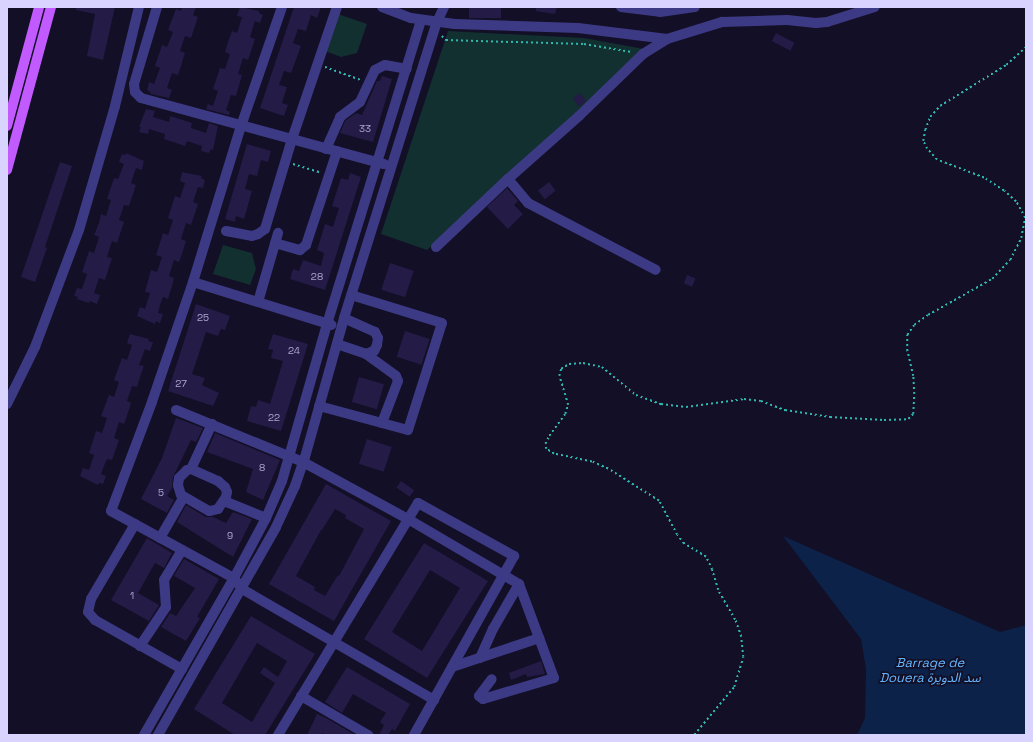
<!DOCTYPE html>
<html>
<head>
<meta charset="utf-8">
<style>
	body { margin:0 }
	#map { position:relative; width:1033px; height:742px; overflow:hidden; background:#130f26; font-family:"Space Grotesk","Noto Sans Arabic",sans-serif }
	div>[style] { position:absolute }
	.green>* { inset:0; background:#12302f }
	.water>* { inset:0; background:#0c2248 }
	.building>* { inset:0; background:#241b47; transform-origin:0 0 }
	.path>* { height:1.5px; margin-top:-0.75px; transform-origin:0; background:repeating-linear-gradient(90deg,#2fb8b0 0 2px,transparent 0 5px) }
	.minor>* { height:10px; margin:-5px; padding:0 5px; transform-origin:5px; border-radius:5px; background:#3d3a85 }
	.major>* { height:10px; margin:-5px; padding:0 5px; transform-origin:5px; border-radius:5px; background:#c25bff }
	span { translate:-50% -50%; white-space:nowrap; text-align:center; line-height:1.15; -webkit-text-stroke:3.5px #130f26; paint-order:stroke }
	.number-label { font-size:10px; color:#aca6d1 }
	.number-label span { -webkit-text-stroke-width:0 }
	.water-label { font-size:13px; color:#62b6ff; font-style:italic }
	.frame { position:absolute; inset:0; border:8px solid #d9d4ff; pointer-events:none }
</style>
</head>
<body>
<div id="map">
	<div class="green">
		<i style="clip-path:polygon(338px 14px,367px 24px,357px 53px,341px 57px,325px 51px)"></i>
		<i style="clip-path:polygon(448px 31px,584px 38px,644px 49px,427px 250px,381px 234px)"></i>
		<i style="clip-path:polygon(223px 245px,252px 253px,256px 269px,250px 285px,213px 274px)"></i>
	</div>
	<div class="water">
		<i style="clip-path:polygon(783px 536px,1000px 632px,1026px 625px,1026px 735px,857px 735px,865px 718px,866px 669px,861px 639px)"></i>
	</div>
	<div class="building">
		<i style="clip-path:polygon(76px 7px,115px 7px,103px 60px,87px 56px,95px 14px,76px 10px)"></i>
		<i style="clip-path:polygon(182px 7px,196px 7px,193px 15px,198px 17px,191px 38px,185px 36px,180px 51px,185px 53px,181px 66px,178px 75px,172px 73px,167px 88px,172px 90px,169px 98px,151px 94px,150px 92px,147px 90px,149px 82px,154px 84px,160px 68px,155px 66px,162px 45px,167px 47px,173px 32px,168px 30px,176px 9px,181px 11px)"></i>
		<i style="clip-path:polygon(240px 7px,259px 11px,259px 13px,263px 15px,260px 23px,255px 21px,250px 37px,255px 39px,248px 60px,243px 58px,238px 74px,242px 75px,236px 96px,231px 95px,226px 110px,230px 112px,229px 115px,206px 109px,208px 104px,213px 106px,218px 91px,213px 89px,220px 68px,225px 69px,230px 54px,225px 52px,229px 39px,232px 31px,237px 33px,242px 17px,237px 16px)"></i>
		<i style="clip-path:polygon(294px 7px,321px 7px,317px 18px,311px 15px,306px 31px,298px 29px,293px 43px,301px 46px,291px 73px,284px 71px,279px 85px,287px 87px,282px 103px,288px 105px,284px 116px,260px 108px)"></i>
		<i style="left:469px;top:7px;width:32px;height:11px"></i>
		<i style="clip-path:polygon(536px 7px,557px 7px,555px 14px,536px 11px)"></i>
		<i style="left:776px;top:33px;width:21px;height:9px;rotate:28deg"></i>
		<i style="clip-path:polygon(382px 76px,392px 79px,373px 142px,340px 133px,345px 121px,356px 113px,362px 115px,377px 81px,380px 81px)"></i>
		<i style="left:580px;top:93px;width:10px;height:9px;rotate:53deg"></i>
		<i style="clip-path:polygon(146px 109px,155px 111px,153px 117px,169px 122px,170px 116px,192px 123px,191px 128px,206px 133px,209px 123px,218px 126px,213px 150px,211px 149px,209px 153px,201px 151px,202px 146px,187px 141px,185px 146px,164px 139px,165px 134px,149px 129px,148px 134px,139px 132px,141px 127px,139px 127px)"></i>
		<i style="clip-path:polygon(247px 144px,271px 151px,268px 162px,261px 160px,257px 176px,249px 174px,245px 189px,252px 191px,244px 219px,236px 216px,235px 222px,225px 219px)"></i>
		<i style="clip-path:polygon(126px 153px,144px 161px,142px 170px,136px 168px,131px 183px,136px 185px,129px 206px,124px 205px,119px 220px,124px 222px,117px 243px,112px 241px,107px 257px,112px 258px,105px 280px,99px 278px,94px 293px,100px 295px,97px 304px,90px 301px,89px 303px,77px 299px,78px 297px,74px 296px,77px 288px,82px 289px,87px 274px,82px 272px,89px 251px,94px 253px,99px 237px,94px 235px,99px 223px,101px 214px,106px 216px,111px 200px,107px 199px,114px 178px,118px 179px,124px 164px,119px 162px,122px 154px,126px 155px)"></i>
		<i style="clip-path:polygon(60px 162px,72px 166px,45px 247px,47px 248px,35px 282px,21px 277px)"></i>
		<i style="clip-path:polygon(182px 172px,202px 176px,201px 178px,205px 180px,203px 188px,198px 187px,193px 202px,198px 204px,191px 225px,186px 223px,181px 239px,186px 241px,182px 254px,179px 262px,174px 260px,169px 276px,174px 278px,172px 286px,168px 299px,163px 297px,160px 305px,158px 313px,163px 314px,160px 323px,156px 321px,155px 324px,137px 316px,140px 307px,145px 309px,150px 293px,145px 292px,151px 270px,157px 272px,162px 257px,156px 255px,163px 233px,168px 235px,173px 220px,168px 218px,175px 196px,180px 198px,185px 183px,180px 181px)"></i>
		<i style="clip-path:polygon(350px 173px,361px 177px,325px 290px,290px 279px,293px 269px,299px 271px,303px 260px,321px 266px,324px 253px,317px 250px,325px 224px,333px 227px,339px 208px,332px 206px,341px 178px,348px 180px)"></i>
		<i style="left:549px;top:182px;width:11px;height:14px;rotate:52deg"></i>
		<i style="clip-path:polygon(507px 188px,518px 201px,514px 205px,523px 214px,508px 229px,487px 207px)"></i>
		<i style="left:390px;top:263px;width:25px;height:28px;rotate:18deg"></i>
		<i style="left:687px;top:275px;width:9px;height:9px;rotate:21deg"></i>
		<i style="clip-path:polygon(196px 304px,230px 316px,225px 330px,221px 329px,218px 336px,206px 332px,192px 374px,205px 378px,202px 385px,219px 393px,213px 406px,168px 391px)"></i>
		<i style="left:405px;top:331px;width:26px;height:27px;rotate:18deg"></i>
		<i style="clip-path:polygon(130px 334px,149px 339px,148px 341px,153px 342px,150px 351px,145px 349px,139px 365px,144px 366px,141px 374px,137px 387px,132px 386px,127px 401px,131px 403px,127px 416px,124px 424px,119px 422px,114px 438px,119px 440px,112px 460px,107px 459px,104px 466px,101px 474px,106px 476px,103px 484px,99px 483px,98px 485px,80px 476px,83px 468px,89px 470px,94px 455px,89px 453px,96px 431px,102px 433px,107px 418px,101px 416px,109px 395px,114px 397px,119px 382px,114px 380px,122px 358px,127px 360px,132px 345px,127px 343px)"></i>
		<i style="clip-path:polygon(273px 334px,308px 344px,281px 431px,247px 421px,251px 406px,256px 407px,258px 400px,270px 404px,283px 361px,271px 358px,273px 350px,268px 349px)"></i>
		<i style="left:359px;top:377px;width:26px;height:26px;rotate:16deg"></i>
		<i style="clip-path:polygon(176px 418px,203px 428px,196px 442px,191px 440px,173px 477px,172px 488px,167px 496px,174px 500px,167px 513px,141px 499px,162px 458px)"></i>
		<i style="clip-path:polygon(215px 433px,280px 460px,263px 500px,246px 492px,253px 469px,207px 452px)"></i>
		<i style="left:367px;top:439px;width:26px;height:26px;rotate:18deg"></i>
		<i style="left:401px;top:481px;width:16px;height:8px;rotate:35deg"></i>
		<i style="clip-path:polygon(evenodd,326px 484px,391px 521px,334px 621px,269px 584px,326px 484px,335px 509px,346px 515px,345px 518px,364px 529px,339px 576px,338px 575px,325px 596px,314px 590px,315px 587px,296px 576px,321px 530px,322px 530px,335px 509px)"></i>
		<i style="clip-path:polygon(186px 505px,206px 517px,213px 517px,226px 523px,233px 512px,252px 519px,233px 557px,177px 522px)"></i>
		<i style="clip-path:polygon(147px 538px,172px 553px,164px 568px,155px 563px,138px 593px,159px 605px,149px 621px,111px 600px)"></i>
		<i style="clip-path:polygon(evenodd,424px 543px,488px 581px,427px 678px,364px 639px,424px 543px,430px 570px,460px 588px,422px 651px,392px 632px,430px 570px)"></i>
		<i style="clip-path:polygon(184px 559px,219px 579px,197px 617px,200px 618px,186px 641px,161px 627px,170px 613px,176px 616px,195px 588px,174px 576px)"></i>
		<i style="clip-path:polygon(evenodd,251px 616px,315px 654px,265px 735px,235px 735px,194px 709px,251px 616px,257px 643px,287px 661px,278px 677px,264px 667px,260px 673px,275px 683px,252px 722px,222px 703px,257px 643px)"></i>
		<i style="clip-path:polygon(541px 661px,545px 674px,527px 677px,526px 674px,511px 680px,509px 673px)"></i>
		<i style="clip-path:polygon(347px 667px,410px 704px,395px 731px,392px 729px,388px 735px,379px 735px,384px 725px,380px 722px,386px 713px,353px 694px,342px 713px,325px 702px)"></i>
		<i style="clip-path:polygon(317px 714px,326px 718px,355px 735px,327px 735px,322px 733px,321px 735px,307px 735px)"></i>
	</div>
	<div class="path">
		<i style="left:442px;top:36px;width:6px;rotate:45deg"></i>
		<i style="left:446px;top:40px;width:138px;rotate:1.7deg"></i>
		<i style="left:584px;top:44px;width:48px;rotate:9.7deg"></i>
		<i style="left:325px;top:67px;width:38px;rotate:20deg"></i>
		<i style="left:293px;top:164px;width:28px;rotate:17deg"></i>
		<i style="left:694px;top:735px;width:62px;rotate:-50.2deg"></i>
		<i style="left:734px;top:687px;width:31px;rotate:-73deg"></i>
		<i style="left:743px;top:657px;width:20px;rotate:-96deg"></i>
		<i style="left:741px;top:637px;width:18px;rotate:-109deg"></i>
		<i style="left:735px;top:620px;width:34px;rotate:-120deg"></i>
		<i style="left:718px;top:590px;width:21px;rotate:-107deg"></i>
		<i style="left:712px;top:570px;width:14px;rotate:-115deg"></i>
		<i style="left:706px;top:557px;width:26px;rotate:-149deg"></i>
		<i style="left:684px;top:544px;width:11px;rotate:-128deg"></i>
		<i style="left:677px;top:535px;width:38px;rotate:-118deg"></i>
		<i style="left:659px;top:501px;width:60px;rotate:-147.9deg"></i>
		<i style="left:608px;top:469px;width:17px;rotate:-156deg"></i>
		<i style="left:592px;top:462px;width:39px;rotate:-168deg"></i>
		<i style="left:554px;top:454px;width:9px;rotate:-148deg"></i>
		<i style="left:546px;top:449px;width:5px;rotate:-101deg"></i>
		<i style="left:545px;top:444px;width:9px;rotate:-63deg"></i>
		<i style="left:549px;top:436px;width:27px;rotate:-54deg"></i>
		<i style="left:565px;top:414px;width:9px;rotate:-72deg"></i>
		<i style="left:568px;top:405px;width:30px;rotate:-107deg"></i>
		<i style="left:559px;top:376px;width:7px;rotate:-74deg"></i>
		<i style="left:561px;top:369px;width:9px;rotate:-32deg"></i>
		<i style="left:569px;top:364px;width:14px;rotate:-4deg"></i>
		<i style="left:583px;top:363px;width:19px;rotate:12deg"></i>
		<i style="left:602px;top:367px;width:44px;rotate:39.5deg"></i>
		<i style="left:636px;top:395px;width:27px;rotate:20deg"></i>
		<i style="left:661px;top:404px;width:25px;rotate:7deg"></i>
		<i style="left:686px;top:407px;width:59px;rotate:-7.9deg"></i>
		<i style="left:744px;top:399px;width:17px;rotate:7deg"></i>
		<i style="left:761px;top:401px;width:26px;rotate:21deg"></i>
		<i style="left:785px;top:410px;width:46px;rotate:8.8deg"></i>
		<i style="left:830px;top:417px;width:54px;rotate:3.2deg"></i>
		<i style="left:884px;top:420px;width:24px;rotate:-2deg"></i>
		<i style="left:908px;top:419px;width:7px;rotate:-45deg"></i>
		<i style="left:913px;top:414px;width:20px;rotate:-87deg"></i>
		<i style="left:914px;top:394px;width:18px;rotate:-93deg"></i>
		<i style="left:913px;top:376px;width:26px;rotate:-103deg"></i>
		<i style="left:907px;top:351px;width:16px;rotate:-90deg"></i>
		<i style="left:907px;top:335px;width:12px;rotate:-55deg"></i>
		<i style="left:914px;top:325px;width:17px;rotate:-36deg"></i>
		<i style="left:928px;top:315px;width:73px;rotate:-29.4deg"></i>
		<i style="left:992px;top:279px;width:26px;rotate:-47deg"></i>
		<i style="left:1010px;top:260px;width:25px;rotate:-63deg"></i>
		<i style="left:1021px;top:238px;width:20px;rotate:-79deg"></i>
		<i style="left:1025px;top:218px;width:18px;rotate:-119deg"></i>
		<i style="left:1016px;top:202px;width:16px;rotate:-137deg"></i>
		<i style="left:1004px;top:191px;width:24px;rotate:-147deg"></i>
		<i style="left:984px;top:178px;width:50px;rotate:-159deg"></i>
		<i style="left:937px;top:160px;width:15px;rotate:-132deg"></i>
		<i style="left:927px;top:149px;width:9px;rotate:-117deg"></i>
		<i style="left:923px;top:141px;width:11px;rotate:-80deg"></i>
		<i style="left:925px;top:130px;width:14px;rotate:-69deg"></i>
		<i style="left:930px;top:117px;width:15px;rotate:-48deg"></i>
		<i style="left:940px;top:106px;width:78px;rotate:-31.8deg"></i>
		<i style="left:1006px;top:65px;width:27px;rotate:-42deg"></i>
	</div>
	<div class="minor">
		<i style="left:157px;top:7px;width:80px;rotate:106.6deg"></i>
		<i style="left:134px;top:84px;width:8px;rotate:83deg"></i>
		<i style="left:135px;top:92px;width:8px;rotate:45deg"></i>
		<i style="left:141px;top:98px;width:252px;rotate:15.2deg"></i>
		<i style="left:282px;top:7px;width:126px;rotate:109deg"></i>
		<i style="left:241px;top:126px;width:163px;rotate:107.1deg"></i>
		<i style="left:193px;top:282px;width:127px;rotate:108.9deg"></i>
		<i style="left:152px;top:402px;width:116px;rotate:110.6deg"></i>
		<i style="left:111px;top:511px;width:140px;rotate:28.6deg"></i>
		<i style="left:234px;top:578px;width:14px;rotate:54deg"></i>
		<i style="left:242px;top:589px;width:222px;rotate:30deg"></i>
		<i style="left:382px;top:7px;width:31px;rotate:21deg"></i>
		<i style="left:411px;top:18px;width:44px;rotate:7.8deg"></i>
		<i style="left:455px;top:24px;width:123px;rotate:1.9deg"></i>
		<i style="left:578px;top:28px;width:90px;rotate:7deg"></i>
		<i style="left:667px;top:39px;width:58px;rotate:-17.2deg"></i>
		<i style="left:722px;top:22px;width:65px;rotate:-1.8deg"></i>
		<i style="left:787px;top:20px;width:29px;rotate:6deg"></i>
		<i style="left:816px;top:23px;width:11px;rotate:-5deg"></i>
		<i style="left:827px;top:22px;width:50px;rotate:-17.4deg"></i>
		<i style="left:621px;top:7px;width:39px;rotate:7deg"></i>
		<i style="left:660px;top:12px;width:35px;rotate:-8deg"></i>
		<i style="left:326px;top:149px;width:35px;rotate:-66deg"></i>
		<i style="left:340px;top:117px;width:25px;rotate:-37deg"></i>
		<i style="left:360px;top:102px;width:35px;rotate:-65deg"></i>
		<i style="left:375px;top:70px;width:11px;rotate:-27deg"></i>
		<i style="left:385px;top:65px;width:22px;rotate:10deg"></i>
		<i style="left:508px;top:179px;width:31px;rotate:50deg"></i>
		<i style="left:528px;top:203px;width:144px;rotate:27.6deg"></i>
		<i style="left:226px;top:231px;width:26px;rotate:11deg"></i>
		<i style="left:252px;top:236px;width:6px;rotate:-18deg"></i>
		<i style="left:258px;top:234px;width:9px;rotate:-36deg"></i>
		<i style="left:265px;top:229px;width:94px;rotate:-73.3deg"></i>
		<i style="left:292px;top:139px;width:139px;rotate:-71.2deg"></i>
		<i style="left:275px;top:243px;width:26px;rotate:16deg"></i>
		<i style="left:300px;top:250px;width:8px;rotate:-40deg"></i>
		<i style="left:306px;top:245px;width:99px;rotate:-71.7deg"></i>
		<i style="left:436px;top:247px;width:99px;rotate:-43.4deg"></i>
		<i style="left:508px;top:179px;width:95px;rotate:-41.6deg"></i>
		<i style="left:579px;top:116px;width:89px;rotate:-44.1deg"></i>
		<i style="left:643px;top:54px;width:28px;rotate:-32deg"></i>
		<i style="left:193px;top:282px;width:145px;rotate:17.2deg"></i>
		<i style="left:258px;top:302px;width:72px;rotate:-73.8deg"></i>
		<i style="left:337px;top:344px;width:31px;rotate:19deg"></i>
		<i style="left:366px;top:354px;width:9px;rotate:-21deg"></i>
		<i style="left:374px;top:351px;width:7px;rotate:-63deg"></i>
		<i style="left:377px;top:345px;width:7px;rotate:-82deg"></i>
		<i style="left:378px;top:338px;width:7px;rotate:-117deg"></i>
		<i style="left:375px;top:332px;width:34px;rotate:-156deg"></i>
		<i style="left:366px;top:354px;width:37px;rotate:36deg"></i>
		<i style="left:396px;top:376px;width:5px;rotate:68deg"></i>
		<i style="left:398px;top:381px;width:45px;rotate:110.9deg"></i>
		<i style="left:7px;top:404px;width:64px;rotate:-63.8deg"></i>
		<i style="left:35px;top:347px;width:125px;rotate:-69.4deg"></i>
		<i style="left:79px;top:230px;width:129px;rotate:-73.8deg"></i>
		<i style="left:115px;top:106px;width:102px;rotate:-76.4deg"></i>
		<i style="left:319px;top:406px;width:92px;rotate:15.1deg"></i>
		<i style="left:408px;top:430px;width:112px;rotate:-72.4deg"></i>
		<i style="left:442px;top:323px;width:95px;rotate:-162.9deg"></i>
		<i style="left:176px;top:410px;width:137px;rotate:22.3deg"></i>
		<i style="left:303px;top:462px;width:119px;rotate:28.5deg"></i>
		<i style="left:408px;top:519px;width:129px;rotate:30.4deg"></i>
		<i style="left:519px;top:584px;width:100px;rotate:69.6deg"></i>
		<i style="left:554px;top:678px;width:74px;rotate:163.5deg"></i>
		<i style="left:483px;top:699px;width:5px;rotate:-143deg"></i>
		<i style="left:479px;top:696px;width:21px;rotate:-53deg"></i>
		<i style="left:191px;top:469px;width:30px;rotate:24deg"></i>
		<i style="left:218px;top:481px;width:9px;rotate:41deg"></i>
		<i style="left:225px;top:487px;width:5px;rotate:68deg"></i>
		<i style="left:227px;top:492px;width:5px;rotate:101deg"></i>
		<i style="left:226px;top:497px;width:14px;rotate:124deg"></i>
		<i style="left:218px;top:509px;width:9px;rotate:167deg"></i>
		<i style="left:209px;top:511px;width:32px;rotate:-150deg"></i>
		<i style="left:181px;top:495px;width:10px;rotate:-107deg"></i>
		<i style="left:178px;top:485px;width:7px;rotate:-82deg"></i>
		<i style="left:179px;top:478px;width:11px;rotate:-45deg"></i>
		<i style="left:187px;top:470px;width:4px;rotate:-14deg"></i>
		<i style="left:191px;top:469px;width:50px;rotate:-65deg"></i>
		<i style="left:224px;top:501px;width:45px;rotate:22deg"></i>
		<i style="left:135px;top:524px;width:87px;rotate:120.4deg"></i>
		<i style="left:91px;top:599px;width:13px;rotate:103deg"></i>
		<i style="left:88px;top:612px;width:11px;rotate:49deg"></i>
		<i style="left:95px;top:620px;width:100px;rotate:29.4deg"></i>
		<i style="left:160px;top:538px;width:46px;rotate:-60.1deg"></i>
		<i style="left:140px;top:646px;width:47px;rotate:-56.3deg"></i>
		<i style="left:166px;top:607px;width:27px;rotate:-94deg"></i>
		<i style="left:164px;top:580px;width:35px;rotate:-59deg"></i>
		<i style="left:480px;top:658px;width:32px;rotate:-66deg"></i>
		<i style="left:493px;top:629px;width:52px;rotate:-60deg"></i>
		<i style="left:452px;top:667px;width:92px;rotate:-18.4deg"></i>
		<i style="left:301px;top:696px;width:78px;rotate:30.2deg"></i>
		<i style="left:144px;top:735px;width:181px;rotate:-60.2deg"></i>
		<i style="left:234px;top:578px;width:68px;rotate:-61.9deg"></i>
		<i style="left:266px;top:518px;width:40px;rotate:-66.6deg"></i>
		<i style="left:282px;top:481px;width:163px;rotate:-74deg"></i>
		<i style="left:327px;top:324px;width:318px;rotate:-72.8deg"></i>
		<i style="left:158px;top:735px;width:239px;rotate:-60.4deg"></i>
		<i style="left:276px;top:527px;width:45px;rotate:-65.1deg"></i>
		<i style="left:295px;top:486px;width:31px;rotate:-71deg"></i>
		<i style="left:305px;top:457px;width:144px;rotate:-74.3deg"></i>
		<i style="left:344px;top:318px;width:310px;rotate:-72.6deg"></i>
		<i style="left:437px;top:22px;width:17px;rotate:-65deg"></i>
		<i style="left:278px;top:735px;width:271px;rotate:-58.9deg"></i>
		<i style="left:418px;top:503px;width:110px;rotate:28.9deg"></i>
		<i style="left:514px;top:556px;width:205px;rotate:119.2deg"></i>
	</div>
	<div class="major">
		<i style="left:7px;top:126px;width:123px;rotate:-74.9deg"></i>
		<i style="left:7px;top:170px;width:169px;rotate:-74.9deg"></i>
	</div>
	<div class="number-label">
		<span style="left:365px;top:129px">33</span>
		<span style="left:317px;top:277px">28</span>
		<span style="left:203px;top:318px">25</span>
		<span style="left:294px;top:351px">24</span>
		<span style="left:181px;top:384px">27</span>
		<span style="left:274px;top:418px">22</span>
		<span style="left:262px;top:468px">8</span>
		<span style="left:161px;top:493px">5</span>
		<span style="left:230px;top:536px">9</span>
		<span style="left:132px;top:596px">1</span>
	</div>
	<div class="water-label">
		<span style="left:930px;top:671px">Barrage de<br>Douera سد الدويرة</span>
	</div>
	<div class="frame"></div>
</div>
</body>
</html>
